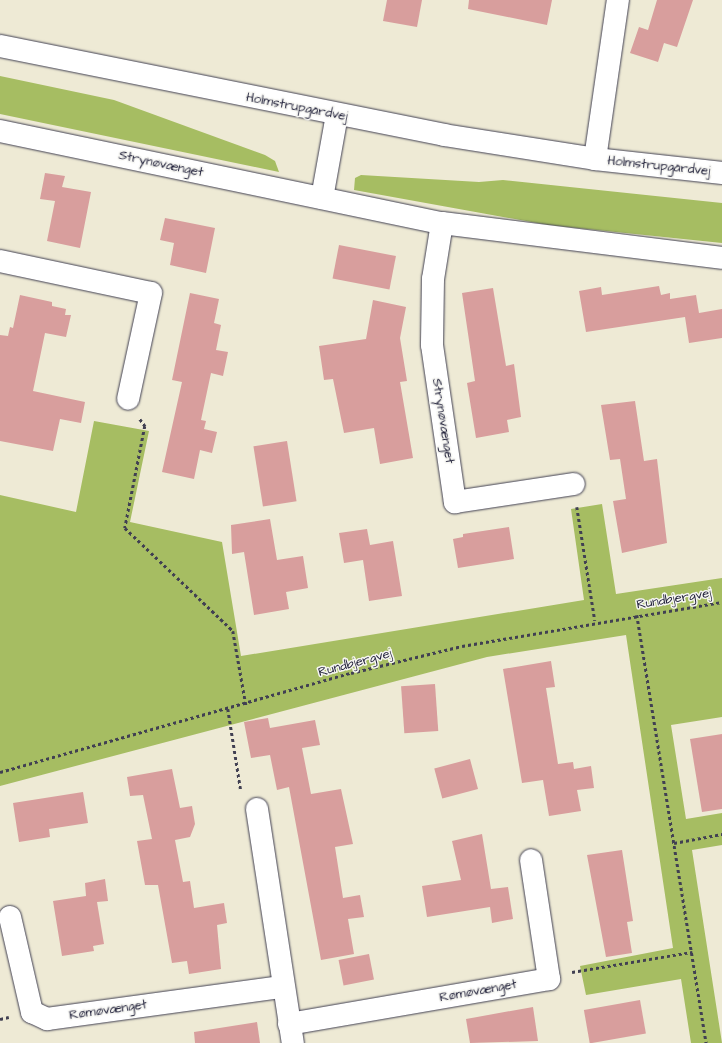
<!DOCTYPE html>
<html>
<head>
<meta charset="utf-8">
<style>
	body { margin:0 }
	#map { position:relative; width:722px; height:1043px; overflow:hidden; background:#eeead5; font-family:"Architects Daughter",sans-serif }
	div>[style] { position:absolute }
	.green>* { inset:0; background:#a6bd62 }
	.building>* { inset:0; background:#d89e9d; transform-origin:0 0 }
	.path>* { height:2.5px; margin-top:-1.25px; transform-origin:0; background:repeating-linear-gradient(90deg,#414052 0 3px,transparent 0 6px) }
	.roads { filter:drop-shadow(0 0 1px #414052) drop-shadow(0 0 1px #414052) }
	.minor>* { height:22px; margin:-11px; padding:0 11px; transform-origin:11px; border-radius:11px; background:#fff }
	span { translate:-50% -50%; white-space:nowrap; text-align:center; line-height:1.15; -webkit-text-stroke:3px #f6f6f2; paint-order:stroke }
	.street-label { font-size:13px; color:#22223b }
</style>
</head>
<body>
<div id="map">
	<div class="green">
		<i style="clip-path:polygon(0 76px,114px 100px,265px 155px,275px 161px,279px 172px,0 114px)"></i>
		<i style="clip-path:polygon(361px 175px,479px 182px,503px 180px,722px 203px,722px 243px,548px 225px,354px 190px,355px 178px)"></i>
		<i style="clip-path:polygon(94px 421px,149px 431px,130px 522px,222px 542px,241px 656px,584px 600px,571px 509px,602px 504px,616px 594px,722px 578px,722px 717px,671px 725px,686px 819px,722px 813px,722px 845px,692px 850px,722px 1043px,691px 1043px,681px 979px,586px 995px,580px 966px,673px 948px,626px 635px,487px 657px,0 786px,0 495px,76px 512px)"></i>
	</div>
	<div class="building">
		<i style="clip-path:polygon(387px 0,422px 0,417px 27px,383px 21px)"></i>
		<i style="clip-path:polygon(469px 0,552px 0,547px 25px,468px 9px)"></i>
		<i style="clip-path:polygon(657px 0,693px 0,677px 47px,664px 43px,658px 62px,630px 53px,639px 27px,648px 30px)"></i>
		<i style="clip-path:polygon(45px 173px,65px 176px,62px 187px,91px 192px,80px 248px,47px 241px,55px 201px,40px 199px)"></i>
		<i style="clip-path:polygon(165px 218px,215px 228px,206px 273px,170px 265px,174px 243px,160px 240px)"></i>
		<i style="left:339px;top:245px;width:58px;height:34px;rotate:11deg"></i>
		<i style="clip-path:polygon(659px 286px,661px 295px,670px 293px,670px 299px,696px 295px,699px 313px,722px 309px,722px 338px,689px 343px,685px 317px,586px 332px,579px 291px,601px 287px,602px 295px)"></i>
		<i style="clip-path:polygon(493px 288px,506px 366px,514px 364px,521px 417px,507px 420px,509px 432px,476px 438px,467px 383px,475px 381px,462px 293px)"></i>
		<i style="clip-path:polygon(190px 293px,219px 299px,214px 323px,221px 325px,216px 350px,228px 352px,223px 376px,211px 373px,201px 420px,206px 421px,204px 429px,217px 432px,212px 453px,200px 450px,194px 479px,162px 472px,182px 382px,172px 380px)"></i>
		<i style="clip-path:polygon(20px 295px,52px 302px,52px 306px,66px 309px,65px 315px,71px 315px,66px 337px,45px 333px,33px 391px,85px 402px,81px 423px,60px 419px,53px 451px,0 441px,0 335px,8px 336px,10px 327px,13px 328px)"></i>
		<i style="clip-path:polygon(373px 300px,406px 307px,400px 338px,407px 381px,400px 382px,413px 458px,380px 464px,374px 428px,344px 433px,333px 379px,324px 380px,319px 346px,366px 339px)"></i>
		<i style="clip-path:polygon(635px 401px,644px 461px,657px 459px,667px 543px,622px 553px,613px 501px,626px 499px,620px 459px,610px 460px,601px 405px)"></i>
		<i style="left:287px;top:441px;width:61px;height:34px;rotate:81deg"></i>
		<i style="clip-path:polygon(270px 519px,277px 560px,303px 556px,308px 588px,286px 592px,289px 609px,254px 615px,244px 552px,232px 554px,231px 525px)"></i>
		<i style="clip-path:polygon(509px 527px,514px 559px,458px 568px,453px 539px,463px 537px,463px 534px)"></i>
		<i style="clip-path:polygon(367px 529px,370px 545px,393px 541px,402px 596px,369px 601px,363px 560px,344px 563px,339px 533px)"></i>
		<i style="clip-path:polygon(551px 661px,555px 687px,546px 688px,558px 764px,573px 762px,574px 769px,591px 766px,594px 788px,577px 790px,581px 811px,549px 816px,543px 780px,522px 783px,503px 669px)"></i>
		<i style="left:435px;top:684px;width:47px;height:34px;rotate:86deg"></i>
		<i style="clip-path:polygon(268px 718px,270px 728px,315px 720px,320px 745px,302px 748px,311px 794px,341px 789px,353px 844px,335px 847px,343px 898px,360px 895px,364px 917px,348px 919px,354px 954px,321px 960px,289px 787px,277px 790px,270px 755px,251px 758px,244px 722px)"></i>
		<i style="clip-path:polygon(722px 734px,722px 809px,702px 812px,690px 739px)"></i>
		<i style="left:470px;top:759px;width:31px;height:37px;rotate:75deg"></i>
		<i style="clip-path:polygon(172px 769px,180px 808px,192px 806px,195px 824px,190px 837px,175px 840px,183px 882px,190px 881px,194px 908px,224px 903px,227px 923px,217px 925px,221px 969px,189px 974px,187px 961px,172px 963px,158px 885px,145px 885px,137px 841px,152px 839px,143px 795px,130px 796px,127px 777px)"></i>
		<i style="clip-path:polygon(83px 792px,88px 823px,49px 829px,50px 837px,19px 842px,13px 803px)"></i>
		<i style="clip-path:polygon(482px 834px,491px 889px,508px 887px,513px 919px,492px 923px,490px 907px,427px 917px,422px 886px,461px 880px,452px 841px)"></i>
		<i style="clip-path:polygon(622px 850px,633px 921px,627px 922px,632px 953px,606px 957px,587px 855px)"></i>
		<i style="clip-path:polygon(105px 879px,108px 901px,97px 902px,104px 944px,93px 946px,94px 951px,62px 956px,53px 901px,86px 896px,85px 883px)"></i>
		<i style="left:369px;top:954px;width:26px;height:31px;rotate:79deg"></i>
		<i style="left:640px;top:1000px;width:34px;height:57px;rotate:80deg"></i>
		<i style="clip-path:polygon(533px 1007px,538px 1041px,470px 1043px,466px 1019px)"></i>
		<i style="clip-path:polygon(257px 1022px,260px 1043px,195px 1043px,194px 1032px)"></i>
	</div>
	<div class="path">
		<i style="left:140px;top:419px;width:9px;rotate:54deg"></i>
		<i style="left:145px;top:426px;width:104px;rotate:101.1deg"></i>
		<i style="left:125px;top:528px;width:149px;rotate:43.6deg"></i>
		<i style="left:233px;top:631px;width:75px;rotate:80deg"></i>
		<i style="left:577px;top:507px;width:115px;rotate:81deg"></i>
		<i style="left:637px;top:615px;width:434px;rotate:80.8deg"></i>
		<i style="left:228px;top:709px;width:83px;rotate:81deg"></i>
		<i style="left:0;top:772px;width:365px;rotate:-15.8deg"></i>
		<i style="left:351px;top:673px;width:114px;rotate:-13.7deg"></i>
		<i style="left:462px;top:646px;width:264px;rotate:-9.6deg"></i>
		<i style="left:674px;top:843px;width:49px;rotate:-10.6deg"></i>
		<i style="left:572px;top:972px;width:122px;rotate:-9.5deg"></i>
		<i style="left:0;top:1019px;width:9px;rotate:-13deg"></i>
	</div>
	<div class="roads">
		<div class="minor">
			<i style="left:0;top:46px;width:453px;rotate:11.3deg"></i>
			<i style="left:444px;top:135px;width:153px;rotate:9deg"></i>
			<i style="left:595px;top:159px;width:128px;rotate:6.3deg"></i>
			<i style="left:0;top:131px;width:451px;rotate:11.8deg"></i>
			<i style="left:442px;top:223px;width:282px;rotate:7.1deg"></i>
			<i style="left:595px;top:159px;width:161px;rotate:-81.8deg"></i>
			<i style="left:322px;top:198px;width:84px;rotate:-79.8deg"></i>
			<i style="left:442px;top:223px;width:57px;rotate:99.1deg"></i>
			<i style="left:433px;top:279px;width:66px;rotate:90.9deg"></i>
			<i style="left:432px;top:345px;width:159px;rotate:81.7deg"></i>
			<i style="left:455px;top:502px;width:120px;rotate:-8.6deg"></i>
			<i style="left:0;top:261px;width:154px;rotate:12deg"></i>
			<i style="left:151px;top:293px;width:108px;rotate:102.2deg"></i>
			<i style="left:257px;top:809px;width:237px;rotate:81.3deg"></i>
			<i style="left:10px;top:917px;width:98px;rotate:77deg"></i>
			<i style="left:32px;top:1012px;width:17px;rotate:25deg"></i>
			<i style="left:47px;top:1019px;width:237px;rotate:-7.8deg"></i>
			<i style="left:289px;top:1024px;width:264px;rotate:-9.8deg"></i>
			<i style="left:549px;top:979px;width:120px;rotate:-98.6deg"></i>
		</div>
	</div>
	<div class="street-label">
		<span style="left:297px;top:107px;rotate:11deg">Holmstrupgårdvej</span>
		<span style="left:161px;top:164px;rotate:12deg">Strynøvænget</span>
		<span style="left:659px;top:166px;rotate:6deg">Holmstrupgårdvej</span>
		<span style="left:443px;top:421px;rotate:81deg">Strynøvænget</span>
		<span style="left:674px;top:599px;rotate:-9deg">Rundbjergvej</span>
		<span style="left:355px;top:663px;rotate:-15deg">Rundbjergvej</span>
		<span style="left:478px;top:991px;rotate:-10deg">Rømøvænget</span>
		<span style="left:108px;top:1010px;rotate:-8deg">Rømøvænget</span>
	</div>
</div>
</body>
</html>
